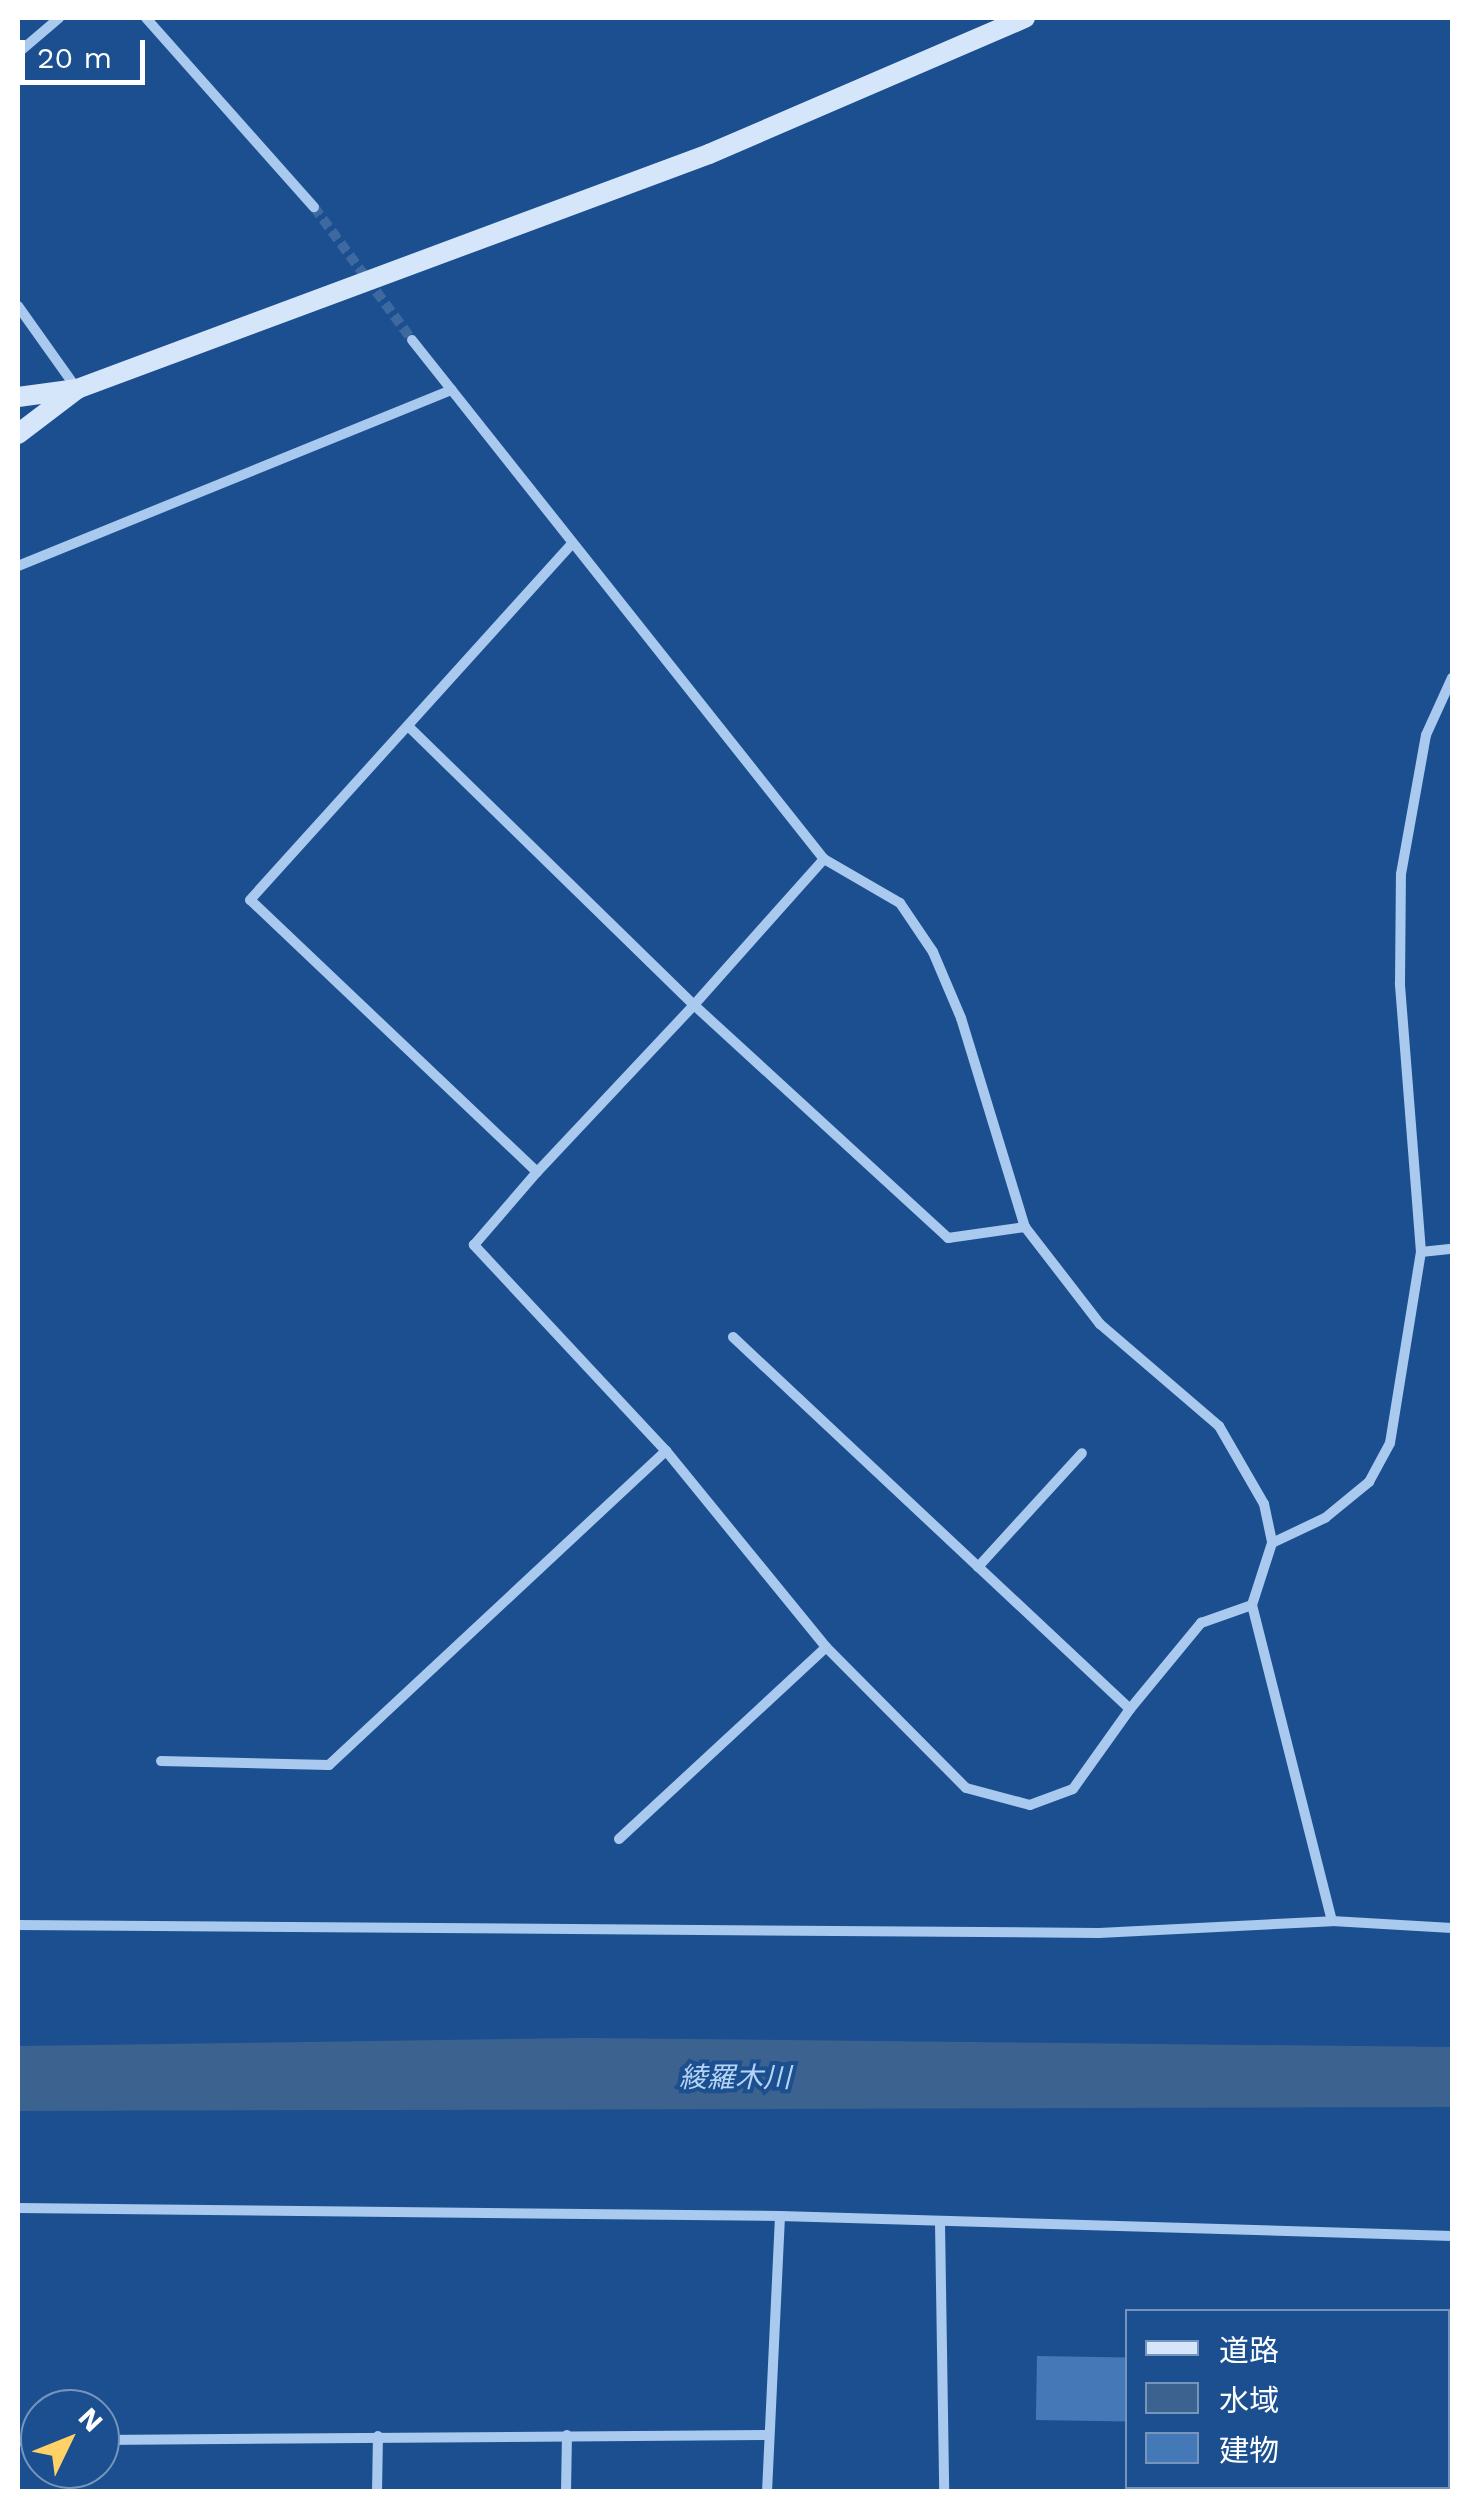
<!DOCTYPE html>
<html>
<head>
<meta charset="utf-8">
<style>
	body { margin:0 }
	#map { position:relative; width:1470px; height:2509px; overflow:hidden; background:#1b4f8f; font-family:"Work Sans","Noto Sans JP",sans-serif }
	div>[style] { position:absolute }
	.water>* { inset:0; background:#3c6290 }
	.building>* { inset:0; background:#4478b7; transform-origin:0 0 }
	.street-tunnel>* { height:10px; margin-top:-5px; transform-origin:0; background:repeating-linear-gradient(90deg,#3d69a0 0 10px,transparent 0 15px) }
	.street>* { height:10px; margin:-5px; padding:0 5px; transform-origin:5px; border-radius:5px; background:#a9c9ee }
	.secondary>* { height:20px; margin:-10px; padding:0 10px; transform-origin:10px; border-radius:10px; background:#d6e6fa }
	span { translate:-50% -50%; white-space:nowrap; text-align:center; line-height:1.15; -webkit-text-stroke:8px #1b4f8f; paint-order:stroke }
	.water-label { font-size:28px; color:#b5d3f5; font-style:italic }
	.frame { position:absolute; inset:0; border:20px solid #fff; pointer-events:none }
	.legend { position:absolute; left:1125px; top:2309px; width:325px; height:180px; box-sizing:border-box; background:#1b4f8f; border:2px solid #7695bc; margin:0; padding:12px 18px; list-style:none; font-size:30px; color:#fff }
	.legend li { display:flex; align-items:center; gap:20px; height:50px }
	.legend b { width:50px; border:2px solid #7695bc }
	.north { position:absolute; left:20px; top:2389px; width:100px; height:100px; box-sizing:border-box; background:#1b4f8f; border:2px solid #7695bc; border-radius:50%; rotate:47deg; font-size:28px; font-weight:700; line-height:40px; text-align:center; color:#fff }
	.north::after { content:''; display:block; margin:auto; width:35px; height:45px; background:#ffd166; clip-path:polygon(50% 0,100% 100%,50% 72%,0 100%) }
	.scale { position:absolute; left:20px; top:40px; width:125px; height:45px; box-sizing:border-box; border:5px solid #fff; border-top:0; padding-left:12px; font-size:30px; line-height:35px; white-space:nowrap; color:#fff; -webkit-text-stroke:8px #1b4f8f; paint-order:stroke }
</style>
</head>
<body>
<div id="map">
	<div class="water">
		<i style="clip-path:polygon(585px 2038px,1452px 2047px,1452px 2107px,18px 2111px,18px 2046px)"></i>
	</div>
	<div class="building">
		<i style="left:1037px;top:2356px;width:91px;height:64px;rotate:1deg"></i>
	</div>
	<div class="street-tunnel">
		<i style="left:314px;top:207px;width:165px;rotate:53.6deg"></i>
	</div>
	<div class="street">
		<i style="left:146px;top:18px;width:253px;rotate:48.4deg"></i>
		<i style="left:18px;top:53px;width:54px;rotate:-40.5deg"></i>
		<i style="left:18px;top:306px;width:102px;rotate:54.6deg"></i>
		<i style="left:412px;top:340px;width:663px;rotate:51.56deg"></i>
		<i style="left:824px;top:859px;width:88px;rotate:30.1deg"></i>
		<i style="left:900px;top:903px;width:59px;rotate:56deg"></i>
		<i style="left:933px;top:952px;width:72px;rotate:67deg"></i>
		<i style="left:961px;top:1018px;width:219px;rotate:73deg"></i>
		<i style="left:1025px;top:1227px;width:123px;rotate:52.3deg"></i>
		<i style="left:1100px;top:1324px;width:157px;rotate:40.6deg"></i>
		<i style="left:1219px;top:1426px;width:90px;rotate:60deg"></i>
		<i style="left:1264px;top:1504px;width:40px;rotate:78deg"></i>
		<i style="left:1272px;top:1543px;width:65px;rotate:107.9deg"></i>
		<i style="left:1252px;top:1605px;width:326px;rotate:75.8deg"></i>
		<i style="left:18px;top:566px;width:468px;rotate:-22.1deg"></i>
		<i style="left:408px;top:726px;width:400px;rotate:44.3deg"></i>
		<i style="left:694px;top:1005px;width:229px;rotate:133.2deg"></i>
		<i style="left:537px;top:1172px;width:395px;rotate:-136.5deg"></i>
		<i style="left:250px;top:900px;width:481px;rotate:-47.9deg"></i>
		<i style="left:824px;top:859px;width:195px;rotate:131.7deg"></i>
		<i style="left:694px;top:1005px;width:345px;rotate:42.5deg"></i>
		<i style="left:948px;top:1238px;width:78px;rotate:-8.1deg"></i>
		<i style="left:1421px;top:1252px;width:31px;rotate:-6deg"></i>
		<i style="left:733px;top:1337px;width:544px;rotate:43.14deg"></i>
		<i style="left:1130px;top:1709px;width:98px;rotate:125.5deg"></i>
		<i style="left:1073px;top:1789px;width:46px;rotate:159.6deg"></i>
		<i style="left:1030px;top:1805px;width:66px;rotate:-165.1deg"></i>
		<i style="left:966px;top:1788px;width:199px;rotate:-134.8deg"></i>
		<i style="left:1272px;top:1543px;width:59px;rotate:-25.3deg"></i>
		<i style="left:1325px;top:1518px;width:57px;rotate:-39.3deg"></i>
		<i style="left:1369px;top:1482px;width:44px;rotate:-61.7deg"></i>
		<i style="left:1390px;top:1443px;width:193px;rotate:-80.8deg"></i>
		<i style="left:1421px;top:1252px;width:270px;rotate:-94.5deg"></i>
		<i style="left:1400px;top:983px;width:109px;rotate:-89.5deg"></i>
		<i style="left:1401px;top:874px;width:141px;rotate:-79.8deg"></i>
		<i style="left:1426px;top:735px;width:63px;rotate:-65.5deg"></i>
		<i style="left:978px;top:1567px;width:154px;rotate:-47.6deg"></i>
		<i style="left:1130px;top:1709px;width:112px;rotate:-50.5deg"></i>
		<i style="left:1201px;top:1623px;width:54px;rotate:-19.4deg"></i>
		<i style="left:161px;top:1761px;width:168px;rotate:1.4deg"></i>
		<i style="left:329px;top:1765px;width:461px;rotate:-43deg"></i>
		<i style="left:666px;top:1451px;width:282px;rotate:-133deg"></i>
		<i style="left:474px;top:1245px;width:96px;rotate:-49.2deg"></i>
		<i style="left:619px;top:1839px;width:282px;rotate:-42.8deg"></i>
		<i style="left:826px;top:1647px;width:253px;rotate:-129.2deg"></i>
		<i style="left:18px;top:1925px;width:1081px;rotate:0.42deg"></i>
		<i style="left:1099px;top:1933px;width:233px;rotate:-2.9deg"></i>
		<i style="left:1332px;top:1921px;width:120px;rotate:3.3deg"></i>
		<i style="left:18px;top:2208px;width:762px;rotate:0.6deg"></i>
		<i style="left:780px;top:2216px;width:672px;rotate:1.7deg"></i>
		<i style="left:940px;top:2223px;width:269px;rotate:89.1deg"></i>
		<i style="left:100px;top:2440px;width:667px;rotate:-0.43deg"></i>
		<i style="left:18px;top:2441px;width:22px"></i>
		<i style="left:377px;top:2492px;width:56px;rotate:-89deg"></i>
		<i style="left:566px;top:2492px;width:57px;rotate:-89deg"></i>
		<i style="left:767px;top:2492px;width:276px;rotate:-87.3deg"></i>
	</div>
	<div class="secondary">
		<i style="left:18px;top:397px;width:60px;rotate:-7.7deg"></i>
		<i style="left:77px;top:389px;width:674px;rotate:-20.4deg"></i>
		<i style="left:709px;top:154px;width:344px;rotate:-23.3deg"></i>
		<i style="left:18px;top:434px;width:73px;rotate:-37.2deg"></i>
	</div>
	<div class="water-label">
		<span style="left:735px;top:2078px">綾羅木川</span>
	</div>
	<div class="frame"></div>
	<ul class="legend">
	<li><b style="height:12px;background:#d6e6fa"></b>道路</li>
	<li><b style="height:28px;background:#3c6290"></b>水域</li>
	<li><b style="height:28px;background:#4478b7"></b>建物</li>
	</ul>
	<div class="north">N</div>
	<div class="scale">20 m</div>
</div>
</body>
</html>
